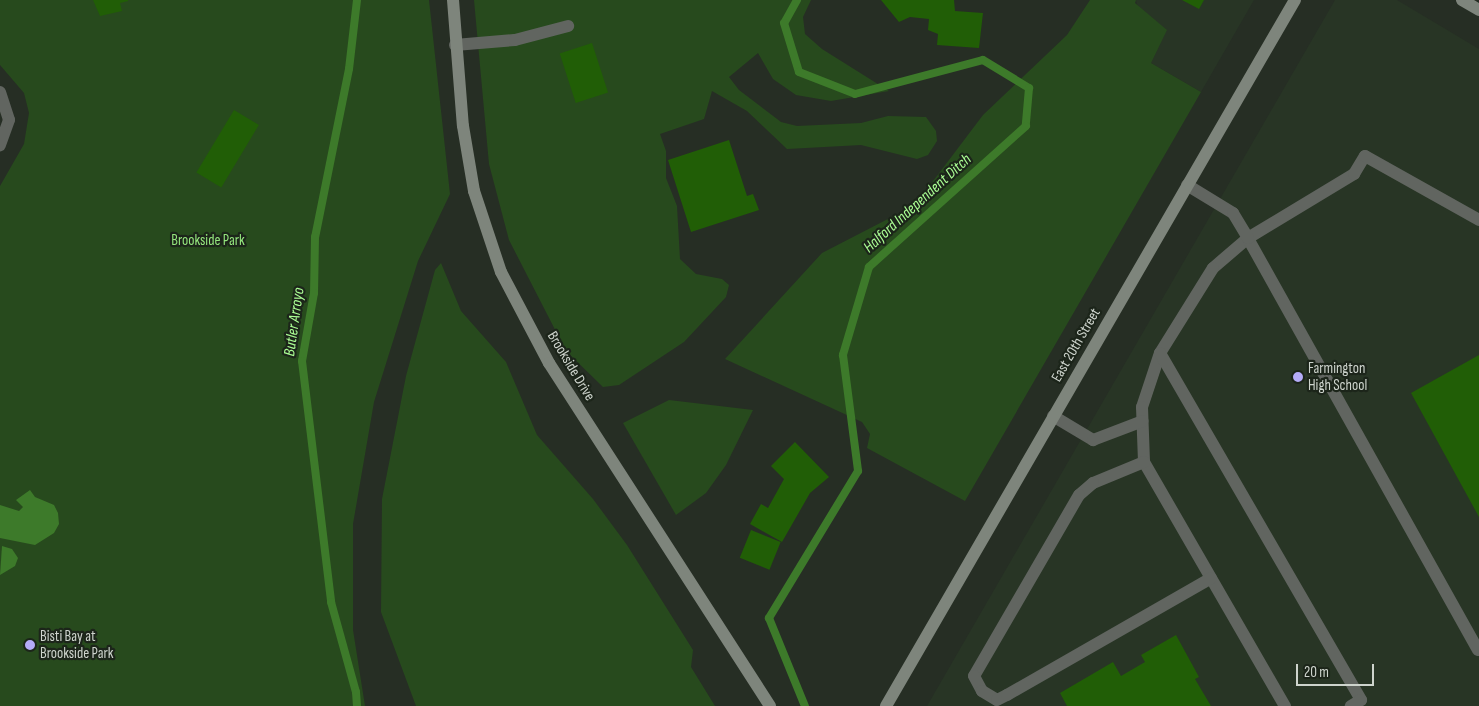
<!DOCTYPE html>
<html>
<head>
<meta charset="utf-8">
<style>
	body { margin:0 }
	#map { position:relative; width:1479px; height:706px; overflow:hidden; background:#262e24; font-family:"Sofia Sans Condensed",sans-serif }
	div>[style] { position:absolute }
	.built>* { inset:0; background:#283525 }
	.green>* { inset:0; background:#274a1d }
	.water>* { inset:0; background:#3d7a2a }
	.stream>* { height:8px; margin:-4px; padding:0 4px; transform-origin:4px; border-radius:4px; background:#3d7a2a }
	.building>* { inset:0; background:#215e06; transform-origin:0 0 }
	.lane>* { height:12px; margin:-6px; padding:0 6px; transform-origin:6px; border-radius:6px; background:#616560 }
	.street>* { height:12px; margin:-6px; padding:0 6px; transform-origin:6px; border-radius:6px; background:#616560 }
	.secondary>* { height:12px; margin:-6px; padding:0 6px; transform-origin:6px; border-radius:6px; background:#7e857c }
	.dots>* { width:14px; height:14px; translate:-50% -50%; box-sizing:border-box; border:2px solid #1c251a; border-radius:50% }
	span { translate:-50% -50%; white-space:nowrap; text-align:center; line-height:1.15; -webkit-text-stroke:4.5px #1c251a; paint-order:stroke }
	.park-label { font-size:15px; color:#95e77e }
	.street-label { font-size:15px; color:#ced4cd }
	.poi-label { font-size:15px; color:#ced4cd }
	.left { translate:0 -50%; text-align:left }
	.water-label { font-size:16px; color:#abfe94; font-style:italic }
	.scale { position:absolute; left:1296px; top:664px; width:78px; height:22px; box-sizing:border-box; border:2px solid #ced4cd; border-top:0; padding-left:6px; font-size:15px; line-height:18px; white-space:nowrap; color:#ced4cd; -webkit-text-stroke:4px #1c251a; paint-order:stroke }
</style>
</head>
<body>
<div id="map">
	<div class="built">
		<i style="clip-path:polygon(1136px 0,1254px 0,1201px 92px,1151px 63px)"></i>
		<i style="clip-path:polygon(1335px 0,1397px 0,1479px 49px,1479px 706px,927px 706px)"></i>
	</div>
	<div class="green">
		<i style="clip-path:polygon(0 0,429px 0,450px 194px,418px 261px,374px 402px,353px 524px,353px 630px,365px 706px,0 706px,0 186px,24px 144px,29px 113px,24px 93px,0 65px)"></i>
		<i style="clip-path:polygon(474px 0,811px 0,803px 17px,805px 34px,822px 49px,889px 91px,831px 101px,796px 95px,773px 79px,758px 53px,729px 77px,739px 90px,781px 122px,797px 126px,861px 123px,888px 116px,926px 117px,936px 131px,937px 141px,928px 155px,917px 159px,861px 145px,787px 149px,747px 111px,712px 91px,704px 119px,660px 134px,666px 151px,666px 178px,677px 206px,680px 259px,696px 274px,722px 279px,729px 285px,726px 297px,684px 342px,619px 385px,603px 387px,566px 351px,509px 240px,489px 164px)"></i>
		<i style="clip-path:polygon(1090px 0,1136px 0,1135px 3px,1167px 30px,1151px 63px,1201px 92px,965px 501px,867px 448px,870px 434px,862px 422px,725px 359px,822px 253px,915px 205px,983px 115px,1067px 35px)"></i>
		<i style="clip-path:polygon(441px 263px,461px 311px,506px 362px,537px 435px,593px 499px,627px 545px,693px 650px,691px 667px,715px 706px,416px 706px,381px 612px,382px 499px,406px 376px,435px 270px)"></i>
		<i style="clip-path:polygon(669px 400px,753px 410px,726px 465px,706px 493px,676px 515px,623px 423px)"></i>
	</div>
	<div class="water">
		<i style="clip-path:polygon(30px 490px,35px 497px,54px 505px,58px 513px,59px 524px,54px 533px,35px 545px,0 538px,0 505px,19px 511px,23px 507px,16px 500px)"></i>
		<i style="clip-path:polygon(2px 546px,12px 549px,18px 558px,15px 566px,0 575px)"></i>
	</div>
	<div class="stream">
		<i style="left:357px;top:0;width:69px;rotate:96.6deg"></i>
		<i style="left:349px;top:69px;width:171px;rotate:101.4deg"></i>
		<i style="left:315px;top:237px;width:56px;rotate:91deg"></i>
		<i style="left:314px;top:293px;width:69px;rotate:100deg"></i>
		<i style="left:302px;top:361px;width:243px;rotate:83.1deg"></i>
		<i style="left:331px;top:602px;width:93px;rotate:74.5deg"></i>
		<i style="left:356px;top:692px;width:14px;rotate:86deg"></i>
		<i style="left:797px;top:0;width:26px;rotate:119deg"></i>
		<i style="left:784px;top:23px;width:51px;rotate:73deg"></i>
		<i style="left:799px;top:72px;width:60px;rotate:21.4deg"></i>
		<i style="left:855px;top:94px;width:132px;rotate:-14.9deg"></i>
		<i style="left:983px;top:60px;width:54px;rotate:31.3deg"></i>
		<i style="left:1029px;top:88px;width:38px;rotate:95deg"></i>
		<i style="left:1026px;top:126px;width:211px;rotate:138.1deg"></i>
		<i style="left:869px;top:267px;width:92px;rotate:106.5deg"></i>
		<i style="left:843px;top:355px;width:117px;rotate:82.6deg"></i>
		<i style="left:858px;top:471px;width:172px;rotate:121.2deg"></i>
		<i style="left:769px;top:618px;width:95px;rotate:67.8deg"></i>
	</div>
	<div class="building">
		<i style="clip-path:polygon(93px 0,128px 0,128px 1px,120px 3px,122px 11px,100px 16px)"></i>
		<i style="clip-path:polygon(881px 0,954px 0,955px 11px,983px 13px,979px 48px,937px 45px,938px 34px,928px 30px,929px 19px,910px 17px,899px 22px)"></i>
		<i style="clip-path:polygon(1182px 0,1204px 0,1199px 9px)"></i>
		<i style="left:592px;top:43px;width:52px;height:34px;rotate:72deg"></i>
		<i style="left:234px;top:110px;width:29px;height:73px;rotate:31deg"></i>
		<i style="clip-path:polygon(729px 140px,747px 196px,753px 194px,759px 210px,691px 232px,668px 160px)"></i>
		<i style="clip-path:polygon(1479px 355px,1479px 517px,1411px 393px)"></i>
		<i style="clip-path:polygon(795px 442px,829px 477px,810px 493px,782px 542px,750px 524px,761px 504px,768px 508px,784px 479px,771px 466px)"></i>
		<i style="left:751px;top:530px;width:32px;height:30px;rotate:22deg"></i>
		<i style="clip-path:polygon(1176px 635px,1199px 677px,1195px 679px,1211px 706px,1067px 706px,1060px 693px,1113px 662px,1121px 676px,1145px 662px,1141px 655px)"></i>
	</div>
	<div class="lane">
		<i style="left:1248px;top:238px;width:46px;rotate:139.4deg"></i>
		<i style="left:1213px;top:268px;width:100px;rotate:121.9deg"></i>
		<i style="left:1160px;top:353px;width:57px;rotate:108.4deg"></i>
		<i style="left:1142px;top:407px;width:55px;rotate:87.9deg"></i>
		<i style="left:1144px;top:462px;width:282px;rotate:60deg"></i>
		<i style="left:1160px;top:353px;width:401px;rotate:59.9deg"></i>
		<i style="left:1361px;top:700px;width:12px;rotate:149deg"></i>
		<i style="left:1144px;top:462px;width:55px;rotate:157.6deg"></i>
		<i style="left:1093px;top:483px;width:18px;rotate:139deg"></i>
		<i style="left:1079px;top:495px;width:209px;rotate:120.1deg"></i>
		<i style="left:974px;top:676px;width:17px;rotate:62deg"></i>
		<i style="left:982px;top:691px;width:17px;rotate:31deg"></i>
		<i style="left:997px;top:700px;width:11px;rotate:-27deg"></i>
		<i style="left:1007px;top:695px;width:235px;rotate:-29.8deg"></i>
		<i style="left:1478px;top:650px;width:472px;rotate:-119.2deg"></i>
		<i style="left:1248px;top:238px;width:124px;rotate:-31.1deg"></i>
		<i style="left:1354px;top:174px;width:21px;rotate:-59deg"></i>
		<i style="left:1365px;top:156px;width:131px;rotate:29.3deg"></i>
	</div>
	<div class="street">
		<i style="left:455px;top:45px;width:60px;rotate:-4.8deg"></i>
		<i style="left:515px;top:40px;width:55px;rotate:-14.8deg"></i>
		<i style="left:0;top:92px;width:29px;rotate:72deg"></i>
		<i style="left:9px;top:120px;width:27px;rotate:110deg"></i>
		<i style="left:1187px;top:185px;width:54px;rotate:31.3deg"></i>
		<i style="left:1233px;top:213px;width:29px;rotate:59deg"></i>
		<i style="left:1053px;top:416px;width:47px;rotate:31deg"></i>
		<i style="left:1093px;top:440px;width:53px;rotate:-20.8deg"></i>
	</div>
	<div class="secondary">
		<i style="left:453px;top:0;width:126px;rotate:85.5deg"></i>
		<i style="left:463px;top:126px;width:66px;rotate:80.4deg"></i>
		<i style="left:474px;top:191px;width:85px;rotate:71.6deg"></i>
		<i style="left:501px;top:272px;width:103px;rotate:62.2deg"></i>
		<i style="left:549px;top:363px;width:408px;rotate:57.2deg"></i>
		<i style="left:1462px;top:0;width:20px;rotate:30deg"></i>
		<i style="left:886px;top:706px;width:816px;rotate:-59.92deg"></i>
	</div>
	<div class="dots">
		<i style="left:1298px;top:377px;background:#b5acf8"></i>
		<i style="left:30px;top:645px;background:#b5acf8"></i>
	</div>
	<div class="park-label">
		<span style="left:208px;top:241px">Brookside Park</span>
	</div>
	<div class="street-label">
		<span style="left:1076px;top:345px;rotate:-60deg">East 20th Street</span>
		<span style="left:571px;top:366px;rotate:59deg">Brookside Drive</span>
	</div>
	<div class="poi-label">
		<span class="left" style="left:1308px;top:377px">Farmington<br>High School</span>
		<span class="left" style="left:40px;top:645px">Bisti Bay at<br>Brookside Park</span>
	</div>
	<div class="water-label">
		<span style="left:918px;top:204px;rotate:-42deg">Halford Independent Ditch</span>
		<span style="left:295px;top:322px;rotate:-82deg">Butler Arroyo</span>
	</div>
	<div class="scale">20 m</div>
</div>
</body>
</html>
